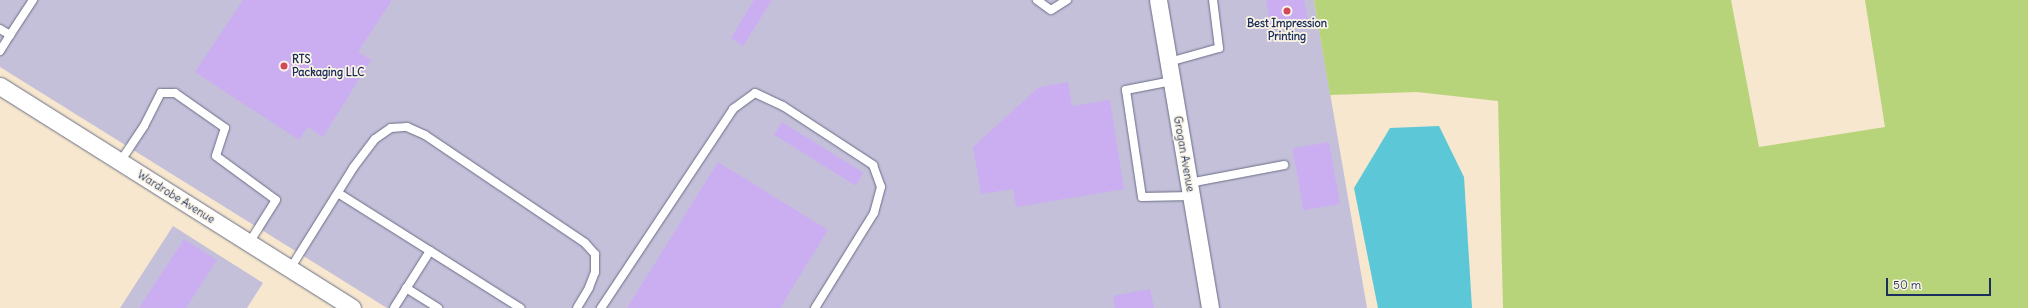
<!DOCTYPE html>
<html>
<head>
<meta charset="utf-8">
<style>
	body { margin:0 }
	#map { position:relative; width:2028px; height:308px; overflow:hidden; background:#f7e7ce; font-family:Delius,sans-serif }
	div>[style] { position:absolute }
	.industrial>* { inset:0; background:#c5c0da }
	.green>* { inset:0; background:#b7d47a }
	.water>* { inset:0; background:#5cc7d6 }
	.building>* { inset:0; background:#cbadf2; transform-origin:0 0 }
	.roads { filter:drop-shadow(0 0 1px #686f85) drop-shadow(0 0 1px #686f85) }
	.service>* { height:8px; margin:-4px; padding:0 4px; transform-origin:4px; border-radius:4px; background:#fff }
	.minor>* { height:17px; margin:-8.5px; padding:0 8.5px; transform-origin:8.5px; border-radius:8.5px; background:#fff }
	.dots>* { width:11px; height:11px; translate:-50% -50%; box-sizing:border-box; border:2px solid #fcf5e5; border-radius:50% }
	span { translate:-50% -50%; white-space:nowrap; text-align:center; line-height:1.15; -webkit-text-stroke:3.5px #fcf5e5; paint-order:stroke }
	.poi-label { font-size:11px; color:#1b2f5e; font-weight:700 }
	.left { translate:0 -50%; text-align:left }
	.street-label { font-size:11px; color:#1b2f5e }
	.scale { position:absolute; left:1886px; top:278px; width:105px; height:18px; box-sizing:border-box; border:2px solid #1b2f5e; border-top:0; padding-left:5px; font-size:12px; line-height:14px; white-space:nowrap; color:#1b2f5e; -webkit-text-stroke:3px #fcf5e5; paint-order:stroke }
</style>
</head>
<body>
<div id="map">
	<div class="industrial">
		<i style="clip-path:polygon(0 0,1314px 0,1367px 308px,387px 308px,0 67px)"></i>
		<i style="clip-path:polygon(173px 226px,263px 283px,247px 308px,120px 308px)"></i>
	</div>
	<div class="green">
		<i style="clip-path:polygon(1314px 0,1731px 0,1759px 147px,1885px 127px,1865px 0,2028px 0,2028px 308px,1503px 308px,1498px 101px,1417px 92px,1330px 95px)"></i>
	</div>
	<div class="water">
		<i style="clip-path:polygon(1439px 126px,1464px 177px,1472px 308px,1378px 308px,1354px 188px,1390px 128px)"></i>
	</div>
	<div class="building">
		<i style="clip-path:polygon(243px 0,392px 0,358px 52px,371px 60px,323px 137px,308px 127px,299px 140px,195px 72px)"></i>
		<i style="clip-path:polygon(754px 0,772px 0,743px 46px,731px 38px)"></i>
		<i style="clip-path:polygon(1266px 0,1304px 0,1308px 21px,1271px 28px)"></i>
		<i style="clip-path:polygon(1068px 82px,1072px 106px,1110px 100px,1124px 189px,1016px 207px,1013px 189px,981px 194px,973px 147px,1039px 87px)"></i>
		<i style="left:782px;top:122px;width:96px;height:15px;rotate:32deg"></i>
		<i style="left:1329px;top:142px;width:63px;height:37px;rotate:80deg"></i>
		<i style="clip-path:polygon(718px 162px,828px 230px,780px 308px,627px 308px)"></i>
		<i style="clip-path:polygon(184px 239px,217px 260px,186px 308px,139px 308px)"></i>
		<i style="clip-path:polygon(1150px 289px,1154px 308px,1115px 308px,1113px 296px)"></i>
	</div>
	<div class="roads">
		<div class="service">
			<i style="left:1037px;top:0;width:17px;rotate:36deg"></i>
			<i style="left:1051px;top:10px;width:19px;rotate:-32deg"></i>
			<i style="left:0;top:29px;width:12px;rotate:31deg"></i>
			<i style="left:10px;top:35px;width:19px;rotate:122deg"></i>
			<i style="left:10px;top:35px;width:42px;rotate:-56.7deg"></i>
			<i style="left:1169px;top:62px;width:52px;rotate:-15.6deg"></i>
			<i style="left:1219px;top:48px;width:48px;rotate:-97.1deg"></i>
			<i style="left:1172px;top:81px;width:47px;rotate:168.9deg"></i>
			<i style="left:1126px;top:90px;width:108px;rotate:81.5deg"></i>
			<i style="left:1142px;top:197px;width:49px;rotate:-1.2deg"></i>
			<i style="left:120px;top:162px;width:43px;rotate:-56.3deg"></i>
			<i style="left:144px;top:126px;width:37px;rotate:-63deg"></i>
			<i style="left:161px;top:93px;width:14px"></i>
			<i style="left:175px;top:93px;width:61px;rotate:35deg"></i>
			<i style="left:225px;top:128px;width:29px;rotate:108deg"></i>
			<i style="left:216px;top:156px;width:74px;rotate:36.3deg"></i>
			<i style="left:276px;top:200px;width:51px;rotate:122.1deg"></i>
			<i style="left:1189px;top:183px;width:97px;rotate:-10.7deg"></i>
			<i style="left:338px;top:193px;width:109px;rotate:32.2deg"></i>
			<i style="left:430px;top:251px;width:67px;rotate:122.3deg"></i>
			<i style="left:430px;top:251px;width:107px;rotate:32.3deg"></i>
			<i style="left:290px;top:269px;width:119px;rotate:-58deg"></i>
			<i style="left:353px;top:168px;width:36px;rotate:-53deg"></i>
			<i style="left:375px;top:139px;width:19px;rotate:-35deg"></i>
			<i style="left:391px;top:128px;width:16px;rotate:-4deg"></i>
			<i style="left:407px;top:127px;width:20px;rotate:24deg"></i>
			<i style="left:425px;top:135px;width:193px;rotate:34deg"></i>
			<i style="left:585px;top:243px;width:15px;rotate:48deg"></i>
			<i style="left:595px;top:254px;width:18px;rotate:90deg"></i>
			<i style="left:595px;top:272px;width:17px;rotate:111deg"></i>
			<i style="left:589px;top:288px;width:23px;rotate:121deg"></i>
			<i style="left:406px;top:288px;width:38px;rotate:32deg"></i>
			<i style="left:601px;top:308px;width:239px;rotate:-56.4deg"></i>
			<i style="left:733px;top:109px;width:27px;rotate:-36deg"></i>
			<i style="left:755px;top:93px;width:31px;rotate:25deg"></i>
			<i style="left:783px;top:106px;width:108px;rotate:33.2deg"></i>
			<i style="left:873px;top:165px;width:23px;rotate:70deg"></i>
			<i style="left:881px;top:187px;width:27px;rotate:105deg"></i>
			<i style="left:874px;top:213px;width:112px;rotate:121.8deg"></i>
		</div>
		<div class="minor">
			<i style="left:1158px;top:0;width:312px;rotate:80.4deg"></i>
			<i style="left:0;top:86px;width:416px;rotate:32.2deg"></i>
		</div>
	</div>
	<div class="dots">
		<i style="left:1287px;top:11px;background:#d1495b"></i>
		<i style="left:284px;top:66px;background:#d1495b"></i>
	</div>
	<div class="poi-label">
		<span style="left:1287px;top:30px">Best Impression<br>Printing</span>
		<span class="left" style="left:292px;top:66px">RTS<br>Packaging LLC</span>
	</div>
	<div class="street-label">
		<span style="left:1184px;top:154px;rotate:80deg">Grogan Avenue</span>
		<span style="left:176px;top:197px;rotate:32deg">Wardrobe Avenue</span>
	</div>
	<div class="scale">50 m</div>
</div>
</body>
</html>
